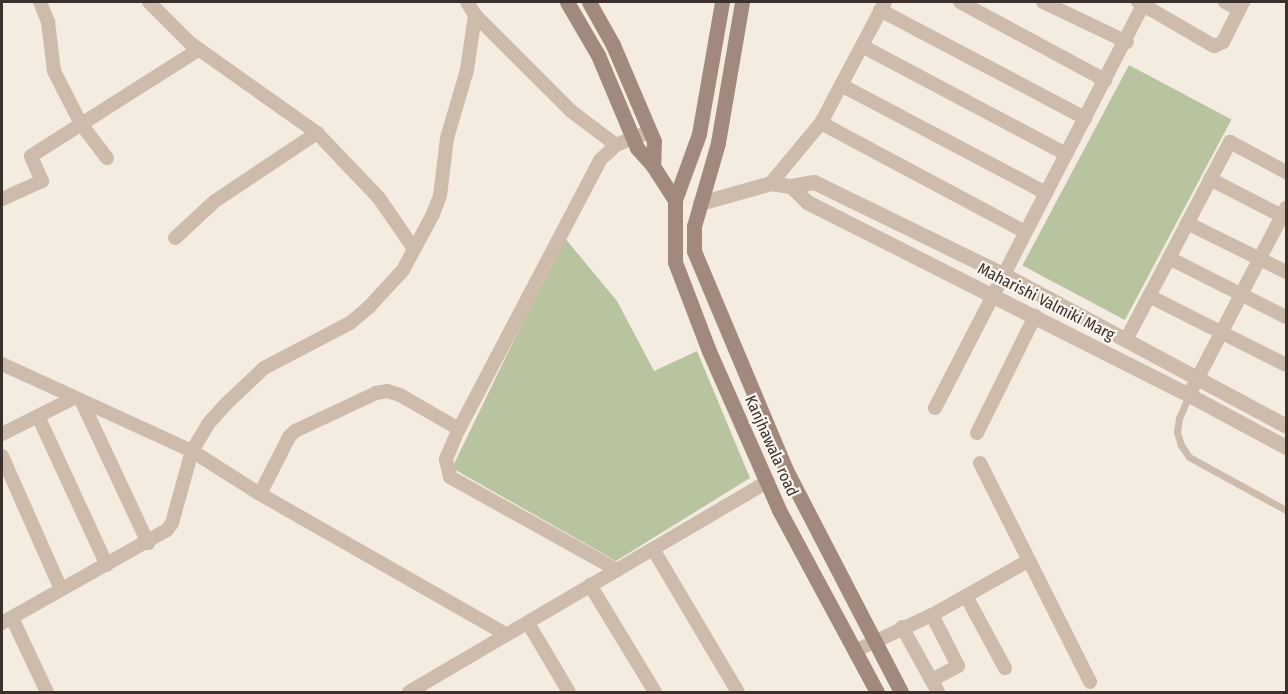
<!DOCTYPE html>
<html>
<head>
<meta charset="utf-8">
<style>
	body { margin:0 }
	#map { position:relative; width:1288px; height:694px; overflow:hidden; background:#f4ebe1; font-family:"Fira Sans Condensed",sans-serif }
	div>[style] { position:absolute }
	.green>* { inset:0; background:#b8c4a0; transform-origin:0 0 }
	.service>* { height:7px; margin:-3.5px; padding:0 3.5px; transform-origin:3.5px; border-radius:3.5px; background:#cdbbac }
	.minor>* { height:14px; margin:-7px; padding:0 7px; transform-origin:7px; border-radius:7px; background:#cdbbac }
	.tertiary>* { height:15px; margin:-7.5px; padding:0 7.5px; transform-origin:7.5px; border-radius:7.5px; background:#cdbbac }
	.secondary>* { height:15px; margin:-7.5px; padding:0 7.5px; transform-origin:7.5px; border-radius:7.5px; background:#a18a7d }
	span { translate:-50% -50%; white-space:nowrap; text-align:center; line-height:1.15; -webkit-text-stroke:4.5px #fbf5ee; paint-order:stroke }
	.street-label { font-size:16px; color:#3b302b }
	.frame { position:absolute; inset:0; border:3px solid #3b302b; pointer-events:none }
</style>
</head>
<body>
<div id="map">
	<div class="green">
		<i style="left:1129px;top:65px;width:116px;height:227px;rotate:28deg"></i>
		<i style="clip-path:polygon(564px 237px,617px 301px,654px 371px,697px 351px,750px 478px,616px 561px,452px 468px)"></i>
	</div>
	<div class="service">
		<i style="left:1189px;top:395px;width:25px;rotate:113deg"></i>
		<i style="left:1179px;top:418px;width:14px;rotate:98deg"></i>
		<i style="left:1177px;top:432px;width:14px;rotate:73deg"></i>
		<i style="left:1181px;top:445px;width:14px;rotate:56deg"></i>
		<i style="left:1189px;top:457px;width:111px;rotate:28.7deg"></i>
	</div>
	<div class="minor">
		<i style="left:40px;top:2px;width:22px;rotate:68deg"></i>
		<i style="left:48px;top:22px;width:49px;rotate:83deg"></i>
		<i style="left:54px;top:71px;width:59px;rotate:63deg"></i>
		<i style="left:81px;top:124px;width:43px;rotate:52.6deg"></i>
		<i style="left:149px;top:2px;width:58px;rotate:45deg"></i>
		<i style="left:190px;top:43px;width:156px;rotate:35.3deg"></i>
		<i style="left:317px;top:133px;width:90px;rotate:46.4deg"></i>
		<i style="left:379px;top:198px;width:62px;rotate:55.5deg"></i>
		<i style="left:467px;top:2px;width:15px;rotate:58deg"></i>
		<i style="left:960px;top:2px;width:165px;rotate:28.3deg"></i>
		<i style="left:1043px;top:2px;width:93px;rotate:25.5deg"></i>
		<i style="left:1138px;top:2px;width:88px;rotate:30.1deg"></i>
		<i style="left:1214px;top:46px;width:10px;rotate:-24deg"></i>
		<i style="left:1223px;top:42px;width:45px;rotate:-63.4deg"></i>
		<i style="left:1225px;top:2px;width:16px;rotate:27deg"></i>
		<i style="left:880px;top:10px;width:232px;rotate:27.8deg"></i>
		<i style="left:862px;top:46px;width:231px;rotate:27.9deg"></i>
		<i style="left:841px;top:85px;width:232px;rotate:27.8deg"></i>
		<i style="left:821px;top:123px;width:231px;rotate:28.1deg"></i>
		<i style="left:1210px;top:179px;width:85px;rotate:27.2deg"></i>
		<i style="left:771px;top:183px;width:78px;rotate:-50.2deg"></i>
		<i style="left:821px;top:123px;width:137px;rotate:-62.1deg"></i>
		<i style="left:2px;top:199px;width:44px;rotate:-24.2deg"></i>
		<i style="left:42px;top:181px;width:27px;rotate:-114deg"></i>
		<i style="left:31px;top:156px;width:198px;rotate:-32.4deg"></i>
		<i style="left:1187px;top:223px;width:110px;rotate:26.3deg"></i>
		<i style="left:175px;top:238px;width:54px;rotate:-42.8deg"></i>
		<i style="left:215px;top:201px;width:123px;rotate:-33.7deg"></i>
		<i style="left:1169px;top:258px;width:131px;rotate:26.8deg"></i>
		<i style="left:1149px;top:296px;width:153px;rotate:26.7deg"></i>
		<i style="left:1126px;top:340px;width:224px;rotate:-62.3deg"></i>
		<i style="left:1230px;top:142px;width:64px;rotate:28.2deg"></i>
		<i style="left:2px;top:364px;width:209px;rotate:24.6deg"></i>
		<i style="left:192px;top:451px;width:80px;rotate:32.3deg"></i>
		<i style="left:260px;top:494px;width:284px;rotate:29.7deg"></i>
		<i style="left:1189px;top:395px;width:211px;rotate:-62.6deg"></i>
		<i style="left:82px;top:402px;width:156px;rotate:64.9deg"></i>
		<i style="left:935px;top:408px;width:457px;rotate:-62.7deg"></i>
		<i style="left:38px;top:416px;width:164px;rotate:65.2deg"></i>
		<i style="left:977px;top:433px;width:131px;rotate:-63.6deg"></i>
		<i style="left:2px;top:434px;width:78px;rotate:-26.6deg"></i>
		<i style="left:2px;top:456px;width:145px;rotate:66.1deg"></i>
		<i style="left:980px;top:463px;width:245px;rotate:63.3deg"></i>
		<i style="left:260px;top:494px;width:64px;rotate:-63deg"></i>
		<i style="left:289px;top:437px;width:8px;rotate:-45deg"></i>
		<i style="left:295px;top:431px;width:89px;rotate:-25.1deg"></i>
		<i style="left:376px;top:393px;width:11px;rotate:-10deg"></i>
		<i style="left:387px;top:391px;width:14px;rotate:17deg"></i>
		<i style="left:400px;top:395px;width:68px;rotate:30deg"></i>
		<i style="left:653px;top:549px;width:166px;rotate:59.3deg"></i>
		<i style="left:617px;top:570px;width:191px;rotate:-150.9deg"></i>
		<i style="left:450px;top:477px;width:18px;rotate:-103deg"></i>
		<i style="left:446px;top:459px;width:33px;rotate:-67deg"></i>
		<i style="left:459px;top:429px;width:304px;rotate:-62.3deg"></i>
		<i style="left:600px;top:160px;width:22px;rotate:-43deg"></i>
		<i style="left:616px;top:145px;width:35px;rotate:-22deg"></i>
		<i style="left:590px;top:585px;width:125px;rotate:58.7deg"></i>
		<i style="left:966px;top:596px;width:82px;rotate:61.6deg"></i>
		<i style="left:932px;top:615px;width:57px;rotate:63deg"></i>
		<i style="left:958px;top:666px;width:30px;rotate:152deg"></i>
		<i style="left:12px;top:618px;width:82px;rotate:64.7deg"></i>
		<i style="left:2px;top:623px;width:189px;rotate:-29.4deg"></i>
		<i style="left:167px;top:530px;width:9px;rotate:-54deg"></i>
		<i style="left:172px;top:523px;width:75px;rotate:-74.5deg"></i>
		<i style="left:192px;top:451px;width:31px;rotate:-59deg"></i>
		<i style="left:208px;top:424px;width:27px;rotate:-48deg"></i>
		<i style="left:226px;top:404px;width:52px;rotate:-43.5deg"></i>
		<i style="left:264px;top:368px;width:97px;rotate:-27.6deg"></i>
		<i style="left:350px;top:323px;width:25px;rotate:-40deg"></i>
		<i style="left:369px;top:307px;width:50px;rotate:-47.4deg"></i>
		<i style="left:403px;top:270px;width:64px;rotate:-61.8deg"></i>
		<i style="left:433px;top:214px;width:19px;rotate:-69deg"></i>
		<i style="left:440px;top:196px;width:58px;rotate:-83.1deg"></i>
		<i style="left:447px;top:138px;width:71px;rotate:-73.6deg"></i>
		<i style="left:467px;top:70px;width:56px;rotate:-81.7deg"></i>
		<i style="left:475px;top:15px;width:136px;rotate:45deg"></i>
		<i style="left:571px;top:111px;width:56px;rotate:37.1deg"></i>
		<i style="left:528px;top:623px;width:80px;rotate:59.3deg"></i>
		<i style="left:902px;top:627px;width:74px;rotate:61deg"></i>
		<i style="left:855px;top:651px;width:85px;rotate:-25.1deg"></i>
		<i style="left:932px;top:615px;width:110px;rotate:-29.4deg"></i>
		<i style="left:409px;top:692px;width:416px;rotate:-30.4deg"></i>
	</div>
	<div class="tertiary">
		<i style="left:791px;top:186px;width:23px;rotate:45deg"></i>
		<i style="left:807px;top:202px;width:428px;rotate:26.8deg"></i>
		<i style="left:1189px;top:395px;width:110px;rotate:28.2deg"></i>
		<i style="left:700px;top:203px;width:74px;rotate:-15.7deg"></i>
		<i style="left:771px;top:183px;width:20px;rotate:9deg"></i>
		<i style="left:791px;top:186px;width:23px;rotate:-10deg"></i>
		<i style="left:814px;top:182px;width:210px;rotate:26deg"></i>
		<i style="left:1003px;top:274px;width:321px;rotate:28.2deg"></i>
	</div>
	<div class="secondary">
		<i style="left:567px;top:2px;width:61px;rotate:59.7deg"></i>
		<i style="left:598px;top:55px;width:101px;rotate:67.2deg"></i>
		<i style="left:637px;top:148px;width:24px;rotate:48deg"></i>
		<i style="left:653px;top:166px;width:40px;rotate:57.1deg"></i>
		<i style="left:589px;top:2px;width:49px;rotate:60.8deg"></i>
		<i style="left:613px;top:45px;width:104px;rotate:66.9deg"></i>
		<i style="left:654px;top:141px;width:25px;rotate:92deg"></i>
		<i style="left:722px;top:2px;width:134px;rotate:99.9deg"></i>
		<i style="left:699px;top:134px;width:70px;rotate:110deg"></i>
		<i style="left:675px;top:200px;width:62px;rotate:90deg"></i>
		<i style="left:675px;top:262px;width:95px;rotate:69.1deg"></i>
		<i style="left:709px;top:351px;width:174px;rotate:66.2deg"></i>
		<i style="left:779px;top:510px;width:207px;rotate:61.7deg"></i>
		<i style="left:742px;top:2px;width:143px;rotate:99.7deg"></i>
		<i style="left:718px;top:143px;width:86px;rotate:106.1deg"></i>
		<i style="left:694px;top:226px;width:25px;rotate:90deg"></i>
		<i style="left:694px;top:251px;width:238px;rotate:67.2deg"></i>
		<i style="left:786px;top:470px;width:250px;rotate:62.6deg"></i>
	</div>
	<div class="street-label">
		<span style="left:1046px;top:302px;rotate:27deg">Maharishi Valmiki Marg</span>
		<span style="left:771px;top:446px;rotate:66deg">Kanjhawala road</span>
	</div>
	<div class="frame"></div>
</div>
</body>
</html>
